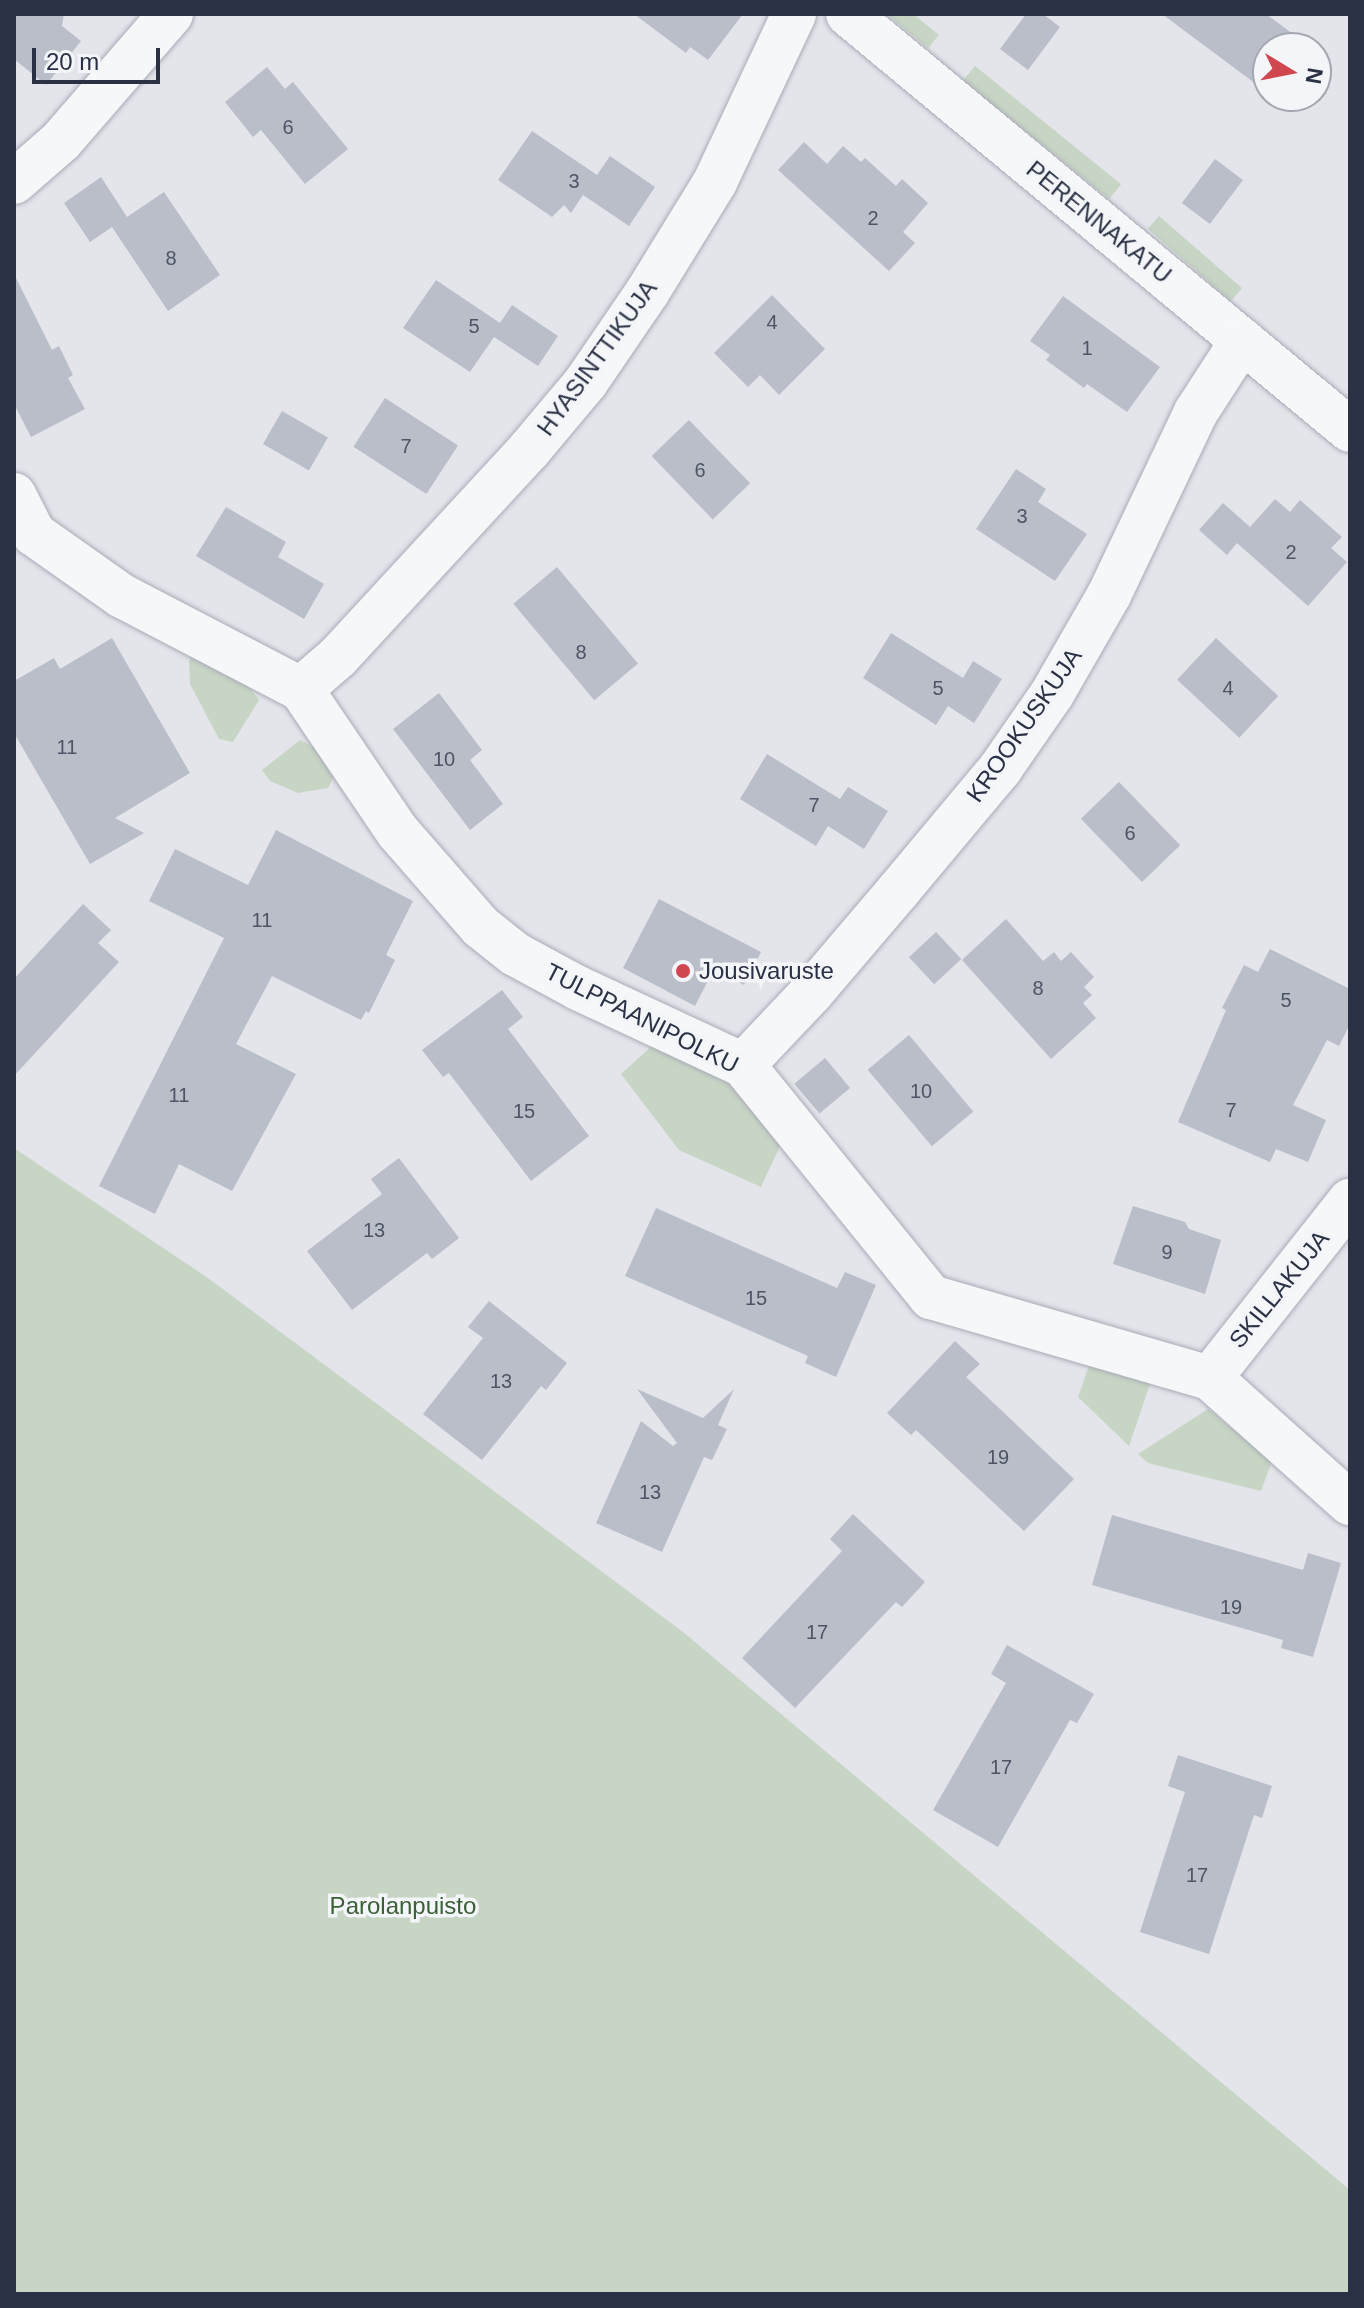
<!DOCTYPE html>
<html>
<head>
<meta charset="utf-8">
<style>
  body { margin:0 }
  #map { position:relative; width:1364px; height:2308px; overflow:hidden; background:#e3e5eb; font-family:Arial,sans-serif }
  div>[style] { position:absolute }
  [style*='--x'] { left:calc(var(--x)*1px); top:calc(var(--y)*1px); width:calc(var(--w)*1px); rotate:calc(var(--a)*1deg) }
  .green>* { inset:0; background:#c7d5c4; transform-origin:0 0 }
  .building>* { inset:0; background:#babec9; transform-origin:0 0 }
  .roads { filter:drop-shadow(0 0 2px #a8abb6) drop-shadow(0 0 2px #a8abb6) }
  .minor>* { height:44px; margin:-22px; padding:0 22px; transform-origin:22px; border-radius:22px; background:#f6f7f9 }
  .dots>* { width:22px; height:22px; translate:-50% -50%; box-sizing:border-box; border:4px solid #f3f5f8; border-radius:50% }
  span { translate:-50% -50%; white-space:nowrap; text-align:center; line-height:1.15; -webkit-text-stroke:7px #f3f5f8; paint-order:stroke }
  .number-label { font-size:20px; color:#4e5465 }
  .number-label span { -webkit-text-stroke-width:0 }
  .street-label { font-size:24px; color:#2a3144 }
  .poi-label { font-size:24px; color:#2a3144 }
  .left { translate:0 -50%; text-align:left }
  .park-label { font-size:24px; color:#3b6037 }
  .frame { position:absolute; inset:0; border:16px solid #2a3144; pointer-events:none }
  .north { position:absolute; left:1252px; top:32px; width:80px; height:80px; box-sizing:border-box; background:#f3f5f8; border:2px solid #a3a7b0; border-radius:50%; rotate:100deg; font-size:22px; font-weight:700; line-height:32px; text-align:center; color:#2a3144 }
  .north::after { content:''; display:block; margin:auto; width:28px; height:36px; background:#d14750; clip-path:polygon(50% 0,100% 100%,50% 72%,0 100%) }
  .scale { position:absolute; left:32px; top:48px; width:128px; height:36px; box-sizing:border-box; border:4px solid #2a3144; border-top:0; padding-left:10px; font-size:24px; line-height:28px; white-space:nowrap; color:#2a3144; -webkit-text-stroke:6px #f3f5f8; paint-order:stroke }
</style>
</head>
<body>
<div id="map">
  <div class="green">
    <div style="clip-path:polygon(886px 14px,913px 14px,939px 35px,928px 48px)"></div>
    <div style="left:975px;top:66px;width:188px;height:19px;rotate:39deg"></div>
    <div style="left:1159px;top:216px;width:110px;height:17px;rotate:41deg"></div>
    <div style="clip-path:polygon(193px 653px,250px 688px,259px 700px,233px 742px,219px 739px,190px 684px,189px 661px)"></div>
    <div style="clip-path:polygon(300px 740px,317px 749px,335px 775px,328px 788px,298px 793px,270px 781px,262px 770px)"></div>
    <div style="clip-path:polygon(653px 1045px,727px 1079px,747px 1101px,780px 1146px,761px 1187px,679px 1150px,621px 1074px)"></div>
    <div style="clip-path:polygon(14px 1148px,208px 1278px,683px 1632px,1350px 2190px,1350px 2294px,14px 2294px)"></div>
    <div style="clip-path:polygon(1089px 1366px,1151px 1381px,1129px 1446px,1078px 1397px)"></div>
    <div style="clip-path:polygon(1208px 1409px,1272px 1461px,1261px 1491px,1148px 1463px,1138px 1454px)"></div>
  </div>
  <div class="building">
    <div style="clip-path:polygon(14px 14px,64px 14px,62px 26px,81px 41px,46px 85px,14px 59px)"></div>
    <div style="clip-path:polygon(634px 14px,743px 14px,708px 60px,690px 47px,686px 53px)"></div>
    <div style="clip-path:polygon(1026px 14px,1043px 14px,1060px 27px,1028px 70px,1000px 49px)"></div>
    <div style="clip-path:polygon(1162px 14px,1266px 14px,1312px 48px,1268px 48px,1268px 93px)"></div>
    <div style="clip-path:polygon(267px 67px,285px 89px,293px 82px,348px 149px,305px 184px,261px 130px,253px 137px,225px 102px)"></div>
    <div style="clip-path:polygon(532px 131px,597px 175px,610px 156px,655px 187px,629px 226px,583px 195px,571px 213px,564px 205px,552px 217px,498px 180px)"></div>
    <div style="clip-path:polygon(804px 142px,827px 164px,843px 146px,861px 162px,865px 158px,896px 186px,902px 179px,928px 203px,903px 232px,915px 243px,889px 271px,778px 170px)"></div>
    <div style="left:1215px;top:159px;width:35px;height:55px;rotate:37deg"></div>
    <div style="clip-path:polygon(101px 177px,127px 217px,164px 192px,220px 275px,168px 311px,112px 227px,90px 242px,64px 203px)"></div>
    <div style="clip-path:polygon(14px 274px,52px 350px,59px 346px,73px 375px,68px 378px,85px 409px,31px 437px,14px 404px)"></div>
    <div style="clip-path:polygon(436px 280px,500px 323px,512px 305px,558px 336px,538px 366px,494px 337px,470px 372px,403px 328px)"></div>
    <div style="clip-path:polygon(772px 295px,825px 349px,779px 395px,760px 375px,748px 387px,714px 353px)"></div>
    <div style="clip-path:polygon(1063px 296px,1160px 367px,1127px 412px,1087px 384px,1084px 388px,1046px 360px,1050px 355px,1030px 341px)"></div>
    <div style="left:385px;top:398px;width:87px;height:58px;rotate:33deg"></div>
    <div style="left:282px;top:411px;width:53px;height:38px;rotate:30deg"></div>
    <div style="left:689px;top:420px;width:88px;height:52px;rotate:46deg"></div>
    <div style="clip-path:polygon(1016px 469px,1046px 489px,1038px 502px,1087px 534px,1055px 581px,976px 529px)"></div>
    <div style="clip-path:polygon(1275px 499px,1290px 512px,1300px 500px,1342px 537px,1331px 548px,1347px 562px,1308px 606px,1237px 543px,1227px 555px,1199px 530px,1223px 503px,1250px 527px)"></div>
    <div style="clip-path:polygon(226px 507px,286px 542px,278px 557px,324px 584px,304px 619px,196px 556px)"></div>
    <div style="left:557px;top:567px;width:126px;height:57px;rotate:50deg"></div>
    <div style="clip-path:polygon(891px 633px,963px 678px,973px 661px,1002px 679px,974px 723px,948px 706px,936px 725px,863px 678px)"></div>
    <div style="clip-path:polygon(112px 638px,190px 773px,115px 818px,144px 833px,90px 864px,14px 733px,14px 681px,54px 658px,60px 669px)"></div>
    <div style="left:1216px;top:638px;width:85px;height:57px;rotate:43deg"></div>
    <div style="clip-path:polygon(439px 693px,482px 750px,470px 760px,503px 804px,470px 830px,393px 729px)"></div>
    <div style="clip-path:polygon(767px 754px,840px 799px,848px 787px,888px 811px,864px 849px,828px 826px,816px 846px,740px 799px)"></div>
    <div style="left:1119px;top:782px;width:88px;height:53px;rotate:46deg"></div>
    <div style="clip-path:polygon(276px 830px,413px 901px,386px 955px,395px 960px,369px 1013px,366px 1011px,361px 1020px,272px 976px,236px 1044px,296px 1074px,232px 1191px,179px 1164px,155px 1214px,99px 1186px,224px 938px,149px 901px,175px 849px,248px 885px)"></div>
    <div style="clip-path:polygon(659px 899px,761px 952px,744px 985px,714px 969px,695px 1006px,623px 968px)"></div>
    <div style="clip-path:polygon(83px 904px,111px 930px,98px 943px,119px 962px,14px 1076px,14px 979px)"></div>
    <div style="clip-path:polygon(1006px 919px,1043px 961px,1054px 952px,1061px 961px,1071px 952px,1094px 977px,1084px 987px,1092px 995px,1083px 1003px,1096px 1018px,1051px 1059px,962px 960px)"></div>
    <div style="left:936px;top:932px;width:37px;height:37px;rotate:47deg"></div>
    <div style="clip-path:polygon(1270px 949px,1350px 989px,1350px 1024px,1339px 1046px,1327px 1040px,1293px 1105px,1326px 1120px,1308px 1162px,1276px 1149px,1270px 1162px,1178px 1122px,1226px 1010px,1222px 1008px,1244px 965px,1258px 972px)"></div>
    <div style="clip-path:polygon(502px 990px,523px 1017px,508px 1029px,589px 1136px,531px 1181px,449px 1073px,443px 1077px,422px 1050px)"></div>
    <div style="left:909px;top:1035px;width:100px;height:54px;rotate:50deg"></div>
    <div style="left:825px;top:1058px;width:39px;height:40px;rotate:50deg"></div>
    <div style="clip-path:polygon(399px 1158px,459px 1238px,432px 1259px,427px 1253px,352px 1310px,307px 1251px,382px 1194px,371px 1179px)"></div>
    <div style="clip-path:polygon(1133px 1206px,1185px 1222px,1189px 1229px,1221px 1240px,1205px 1294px,1113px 1264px)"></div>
    <div style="clip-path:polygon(656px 1208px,837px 1288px,845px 1272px,876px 1285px,836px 1377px,805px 1363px,808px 1356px,625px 1276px)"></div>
    <div style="clip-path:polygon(489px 1301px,567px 1363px,546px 1390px,541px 1386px,482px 1460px,423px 1414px,483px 1338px,468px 1327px)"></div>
    <div style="clip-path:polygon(955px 1341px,980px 1364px,966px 1377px,1074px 1479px,1024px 1531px,916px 1430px,911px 1435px,887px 1413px)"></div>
    <div style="clip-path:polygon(637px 1389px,703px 1418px,734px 1389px,718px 1425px,727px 1429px,712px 1460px,704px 1457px,662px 1552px,596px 1523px,641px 1421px,673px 1446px,677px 1443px)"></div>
    <div style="clip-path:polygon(853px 1514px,925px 1582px,902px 1607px,896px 1602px,795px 1708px,742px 1658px,842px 1551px,830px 1539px)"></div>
    <div style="clip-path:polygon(1112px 1515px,1303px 1570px,1308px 1553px,1341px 1563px,1313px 1657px,1281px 1648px,1283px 1640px,1092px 1585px)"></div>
    <div style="clip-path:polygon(1007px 1645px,1094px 1694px,1077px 1723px,1070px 1720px,998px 1847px,933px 1810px,1006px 1683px,991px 1674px)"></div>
    <div style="clip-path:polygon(1178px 1755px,1272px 1786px,1262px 1818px,1254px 1815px,1209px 1954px,1140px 1932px,1185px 1792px,1168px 1786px)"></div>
  </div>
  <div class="roads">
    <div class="minor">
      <div style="--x:848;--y:14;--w:652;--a:39.65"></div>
      <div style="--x:14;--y:182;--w:62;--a:-41.1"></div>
      <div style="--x:61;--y:141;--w:168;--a:-49.1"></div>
      <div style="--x:14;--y:495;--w:44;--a:62.9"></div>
      <div style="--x:34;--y:534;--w:108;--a:35.2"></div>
      <div style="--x:122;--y:596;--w:202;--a:27.5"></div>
      <div style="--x:301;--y:689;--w:173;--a:55.9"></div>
      <div style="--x:398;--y:832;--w:126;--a:48.9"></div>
      <div style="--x:481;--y:927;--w:43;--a:38.5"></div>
      <div style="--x:515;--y:954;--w:72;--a:28.4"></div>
      <div style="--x:578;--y:988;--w:182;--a:25"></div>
      <div style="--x:743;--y:1065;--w:299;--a:51"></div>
      <div style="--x:931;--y:1297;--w:291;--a:16.2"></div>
      <div style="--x:1210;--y:1378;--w:188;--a:41.8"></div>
      <div style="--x:301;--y:689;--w:49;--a:-40.9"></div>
      <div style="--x:338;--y:657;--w:282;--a:-47.3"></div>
      <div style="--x:529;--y:450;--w:89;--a:-50"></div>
      <div style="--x:586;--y:382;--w:110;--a:-55.7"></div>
      <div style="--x:648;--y:291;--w:128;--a:-58.4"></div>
      <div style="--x:715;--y:182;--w:186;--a:-64.8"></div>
      <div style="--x:743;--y:1065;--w:100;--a:-46.6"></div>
      <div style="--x:812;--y:992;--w:133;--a:-49.6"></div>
      <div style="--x:898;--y:891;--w:159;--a:-50.1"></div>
      <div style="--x:1000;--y:769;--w:91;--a:-55.3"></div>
      <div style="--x:1052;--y:694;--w:116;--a:-60.1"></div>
      <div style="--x:1110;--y:593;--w:200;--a:-64.6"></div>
      <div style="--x:1196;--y:412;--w:85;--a:-57.1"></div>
      <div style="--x:1210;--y:1378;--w:226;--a:-51.7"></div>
    </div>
  </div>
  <div class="dots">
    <div style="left:683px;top:971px;background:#d14750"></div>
  </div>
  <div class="number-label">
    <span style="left:288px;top:127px">6</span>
    <span style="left:574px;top:181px">3</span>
    <span style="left:873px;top:218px">2</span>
    <span style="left:171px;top:258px">8</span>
    <span style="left:772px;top:322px">4</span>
    <span style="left:474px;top:326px">5</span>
    <span style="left:1087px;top:348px">1</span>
    <span style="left:406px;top:446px">7</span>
    <span style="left:700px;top:470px">6</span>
    <span style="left:1022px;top:516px">3</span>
    <span style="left:1291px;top:552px">2</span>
    <span style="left:581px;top:652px">8</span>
    <span style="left:938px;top:688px">5</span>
    <span style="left:1228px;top:688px">4</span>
    <span style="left:67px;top:747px">11</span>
    <span style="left:444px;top:759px">10</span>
    <span style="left:814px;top:805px">7</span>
    <span style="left:1130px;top:833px">6</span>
    <span style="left:262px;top:920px">11</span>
    <span style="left:1038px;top:988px">8</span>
    <span style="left:1286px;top:1000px">5</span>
    <span style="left:921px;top:1091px">10</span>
    <span style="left:179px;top:1095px">11</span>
    <span style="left:1231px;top:1110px">7</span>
    <span style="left:524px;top:1111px">15</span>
    <span style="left:374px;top:1230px">13</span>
    <span style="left:1167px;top:1252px">9</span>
    <span style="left:756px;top:1298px">15</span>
    <span style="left:501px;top:1381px">13</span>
    <span style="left:998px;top:1457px">19</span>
    <span style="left:650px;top:1492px">13</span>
    <span style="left:1231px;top:1607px">19</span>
    <span style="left:817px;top:1632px">17</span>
    <span style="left:1001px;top:1767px">17</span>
    <span style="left:1197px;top:1875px">17</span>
  </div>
  <div class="street-label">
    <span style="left:1099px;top:222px;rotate:39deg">PERENNAKATU</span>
    <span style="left:597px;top:358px;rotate:-54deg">HYASINTTIKUJA</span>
    <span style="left:1024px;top:725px;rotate:-55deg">KROOKUSKUJA</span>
    <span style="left:642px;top:1018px;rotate:27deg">TULPPAANIPOLKU</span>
    <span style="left:1279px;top:1289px;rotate:-51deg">SKILLAKUJA</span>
  </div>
  <div class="poi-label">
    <span class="left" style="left:699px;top:971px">Jousivaruste</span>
  </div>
  <div class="park-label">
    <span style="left:403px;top:1906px">Parolanpuisto</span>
  </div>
  <div class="frame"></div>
  <div class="north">N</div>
  <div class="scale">20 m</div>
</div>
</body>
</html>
